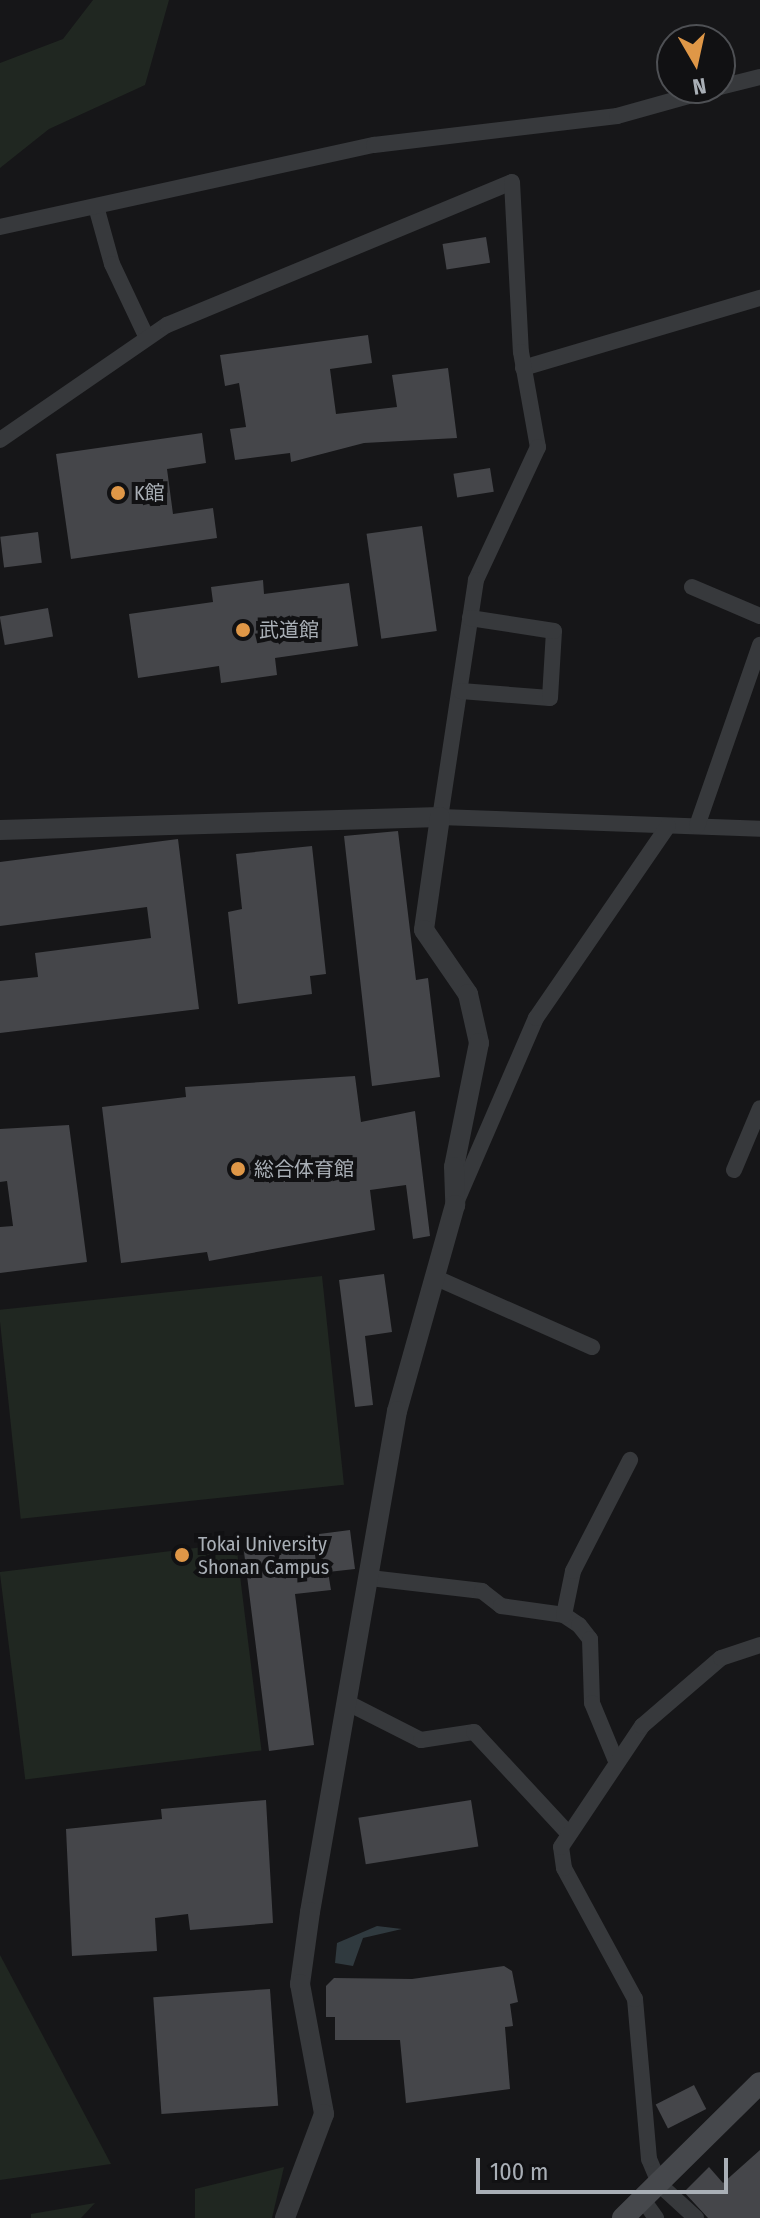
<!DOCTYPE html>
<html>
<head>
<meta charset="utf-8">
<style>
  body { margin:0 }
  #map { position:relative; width:760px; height:2218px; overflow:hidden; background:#161618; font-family:"Fira Sans Condensed","Noto Sans JP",sans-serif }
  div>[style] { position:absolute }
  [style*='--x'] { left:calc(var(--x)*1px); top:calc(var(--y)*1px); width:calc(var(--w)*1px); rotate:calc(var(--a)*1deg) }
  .green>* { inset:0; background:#202721; transform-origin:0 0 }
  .water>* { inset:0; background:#303a3f }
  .building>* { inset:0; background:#45464a; transform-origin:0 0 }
  .minor>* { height:16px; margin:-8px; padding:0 8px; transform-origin:8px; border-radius:8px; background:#37393c }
  .tertiary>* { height:20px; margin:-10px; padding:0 10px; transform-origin:10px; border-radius:10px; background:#37393c }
  .secondary>* { height:22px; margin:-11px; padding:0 11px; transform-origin:11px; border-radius:11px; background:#46484c }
  .dots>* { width:22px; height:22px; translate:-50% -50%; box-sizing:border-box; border:4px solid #111113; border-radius:50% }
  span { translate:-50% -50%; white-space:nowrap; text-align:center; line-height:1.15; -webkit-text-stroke:8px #111113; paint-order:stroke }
  .poi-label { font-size:20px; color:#a9afb6 }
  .left { translate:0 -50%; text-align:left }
  .north { position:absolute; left:656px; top:24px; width:80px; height:80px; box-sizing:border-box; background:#111113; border:2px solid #4e5054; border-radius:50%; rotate:171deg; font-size:22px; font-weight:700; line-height:32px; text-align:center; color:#a9afb6 }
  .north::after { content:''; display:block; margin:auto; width:28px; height:36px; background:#df9747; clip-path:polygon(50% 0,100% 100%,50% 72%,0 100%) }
  .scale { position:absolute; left:476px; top:2158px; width:252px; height:36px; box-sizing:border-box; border:4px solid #a9afb6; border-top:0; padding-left:10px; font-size:24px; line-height:28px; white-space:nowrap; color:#a9afb6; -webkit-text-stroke:6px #111113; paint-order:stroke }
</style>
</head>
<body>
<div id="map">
  <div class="green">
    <div style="clip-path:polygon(93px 0,169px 0,145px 85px,49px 129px,0 168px,0 63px,63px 39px)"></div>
    <div style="left:322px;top:1276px;width:210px;height:325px;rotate:84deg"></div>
    <div style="left:236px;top:1543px;width:209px;height:238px;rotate:83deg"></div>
    <div style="clip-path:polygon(0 1955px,111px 2164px,0 2180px)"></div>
    <div style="clip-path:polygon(284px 2167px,272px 2218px,195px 2218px,195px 2189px)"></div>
    <div style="clip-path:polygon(95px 2203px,81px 2218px,31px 2218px,31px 2214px)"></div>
  </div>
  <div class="water">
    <div style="clip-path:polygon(377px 1926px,402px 1929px,363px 1938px,353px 1966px,335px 1963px,337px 1943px)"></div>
  </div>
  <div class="building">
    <div style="left:486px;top:237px;width:26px;height:44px;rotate:81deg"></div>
    <div style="clip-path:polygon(368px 335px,372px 363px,330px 369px,336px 414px,397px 407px,392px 375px,448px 368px,457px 438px,364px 443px,291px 462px,290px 453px,235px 460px,230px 429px,246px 427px,239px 383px,225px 386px,220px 355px)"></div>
    <div style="clip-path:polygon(202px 433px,206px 463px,167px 469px,173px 514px,213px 508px,217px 538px,71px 559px,56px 454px)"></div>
    <div style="left:490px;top:468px;width:24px;height:37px;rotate:81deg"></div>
    <div style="left:422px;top:526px;width:106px;height:56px;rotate:82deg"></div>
    <div style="left:38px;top:532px;width:31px;height:38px;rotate:83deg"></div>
    <div style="clip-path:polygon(263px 580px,264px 594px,349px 583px,358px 646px,275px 658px,277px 675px,221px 683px,219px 666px,138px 678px,129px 614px,213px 602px,211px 587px)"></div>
    <div style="left:48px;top:608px;width:29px;height:49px;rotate:80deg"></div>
    <div style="clip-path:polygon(398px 831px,416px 980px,428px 978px,440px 1077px,372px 1086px,344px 836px)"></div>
    <div style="clip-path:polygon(178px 839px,199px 1009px,0 1033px,0 981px,38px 977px,35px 953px,151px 938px,147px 907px,0 926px,0 862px)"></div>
    <div style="clip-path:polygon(312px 846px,326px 974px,310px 976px,312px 994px,238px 1004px,228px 912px,242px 909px,236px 854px)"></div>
    <div style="clip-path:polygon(355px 1076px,361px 1122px,415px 1111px,430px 1236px,413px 1239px,406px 1185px,370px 1190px,375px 1230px,209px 1261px,207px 1252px,121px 1263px,102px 1107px,186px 1097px,185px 1087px)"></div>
    <div style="clip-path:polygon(69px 1125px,87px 1262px,0 1273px,0 1227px,13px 1226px,7px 1181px,0 1182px,0 1129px)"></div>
    <div style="clip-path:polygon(384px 1274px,392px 1332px,365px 1336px,373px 1405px,355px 1407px,339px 1280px)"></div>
    <div style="clip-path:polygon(350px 1530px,355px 1569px,328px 1572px,331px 1590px,295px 1594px,314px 1745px,269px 1751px,243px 1544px)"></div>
    <div style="clip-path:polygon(266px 1800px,273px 1923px,190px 1930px,188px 1914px,155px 1918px,157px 1951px,72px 1956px,66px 1829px,162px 1819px,161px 1809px)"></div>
    <div style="left:471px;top:1800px;width:47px;height:114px;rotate:81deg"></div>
    <div style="clip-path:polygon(504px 1966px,512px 1971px,518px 2002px,510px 2004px,513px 2026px,505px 2027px,510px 2089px,406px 2103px,400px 2040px,335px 2040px,335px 2017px,326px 2017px,326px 1986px,334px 1978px,412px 1979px)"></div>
    <div style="left:270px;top:1989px;width:117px;height:117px;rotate:86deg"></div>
    <div style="left:694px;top:2085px;width:27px;height:43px;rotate:63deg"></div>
    <div style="clip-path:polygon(760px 2150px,760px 2218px,708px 2218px,684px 2192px,709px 2167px,723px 2183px)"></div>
  </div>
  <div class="minor">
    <div style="--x:720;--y:87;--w:41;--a:-14"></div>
    <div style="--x:97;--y:210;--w:56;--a:74.5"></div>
    <div style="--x:112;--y:264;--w:80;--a:64.7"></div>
    <div style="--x:0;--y:227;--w:383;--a:-12.4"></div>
    <div style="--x:374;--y:145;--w:245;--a:-6.8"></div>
    <div style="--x:617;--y:116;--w:104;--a:-15.6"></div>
    <div style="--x:523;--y:368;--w:247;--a:-16.5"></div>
    <div style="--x:0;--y:440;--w:203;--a:-34.6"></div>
    <div style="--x:167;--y:325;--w:373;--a:-22.5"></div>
    <div style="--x:512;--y:182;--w:170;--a:87"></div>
    <div style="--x:521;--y:352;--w:97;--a:79.9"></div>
    <div style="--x:538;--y:447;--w:147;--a:115"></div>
    <div style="--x:476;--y:580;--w:240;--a:98.6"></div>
    <div style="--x:440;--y:817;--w:320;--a:2.1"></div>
    <div style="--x:692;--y:587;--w:74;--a:23.1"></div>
    <div style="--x:461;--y:691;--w:89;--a:4.5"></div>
    <div style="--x:550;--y:698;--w:67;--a:-86.6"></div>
    <div style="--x:554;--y:631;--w:85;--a:-171.2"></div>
    <div style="--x:697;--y:826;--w:192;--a:-70.8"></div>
    <div style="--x:734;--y:1170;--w:67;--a:-67.2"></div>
    <div style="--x:455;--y:1205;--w:204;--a:-66.6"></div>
    <div style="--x:536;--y:1018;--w:233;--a:-55.5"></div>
    <div style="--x:434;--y:1277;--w:173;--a:23.9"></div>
    <div style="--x:370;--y:1578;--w:113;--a:6.6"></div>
    <div style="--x:482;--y:1591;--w:24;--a:38"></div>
    <div style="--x:501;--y:1606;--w:64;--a:8.1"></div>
    <div style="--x:564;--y:1615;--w:18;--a:34"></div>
    <div style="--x:579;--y:1625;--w:18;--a:52"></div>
    <div style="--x:590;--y:1639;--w:64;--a:88.2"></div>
    <div style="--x:592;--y:1703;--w:63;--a:67.5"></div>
    <div style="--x:564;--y:1615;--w:45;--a:-78.4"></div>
    <div style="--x:573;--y:1571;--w:125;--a:-62.8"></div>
    <div style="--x:348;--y:1703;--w:82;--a:26.9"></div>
    <div style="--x:421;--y:1740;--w:54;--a:-8.6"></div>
    <div style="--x:474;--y:1732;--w:135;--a:47.1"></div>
    <div style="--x:644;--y:2201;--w:21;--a:55"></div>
    <div style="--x:696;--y:2218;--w:49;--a:-137.5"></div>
    <div style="--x:660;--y:2185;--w:28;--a:-113"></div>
    <div style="--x:649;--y:2159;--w:161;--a:-95"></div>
    <div style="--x:635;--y:1999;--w:149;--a:-118.5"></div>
    <div style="--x:564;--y:1868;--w:21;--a:-98"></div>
    <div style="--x:561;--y:1847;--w:146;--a:-56.2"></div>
    <div style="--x:642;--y:1726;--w:104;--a:-40.7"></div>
    <div style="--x:721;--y:1658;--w:41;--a:-18.4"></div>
  </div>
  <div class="tertiary">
    <div style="--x:0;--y:830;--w:440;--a:-1.7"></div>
    <div style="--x:440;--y:817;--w:114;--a:98.1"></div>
    <div style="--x:424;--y:930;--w:78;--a:55.5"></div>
    <div style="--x:468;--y:994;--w:50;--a:77.3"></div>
    <div style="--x:479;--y:1043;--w:126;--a:101.4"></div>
    <div style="--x:454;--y:1167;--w:38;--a:88"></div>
    <div style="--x:455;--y:1205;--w:214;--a:105.7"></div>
    <div style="--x:397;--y:1411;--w:508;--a:99.85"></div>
    <div style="--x:310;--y:1912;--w:73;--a:97.9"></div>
    <div style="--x:300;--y:1984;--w:132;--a:79.5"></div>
    <div style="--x:324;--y:2114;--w:111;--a:110.6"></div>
  </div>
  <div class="secondary">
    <div style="--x:623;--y:2218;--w:192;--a:-44.6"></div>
  </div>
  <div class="dots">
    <div style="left:118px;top:493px;background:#df9747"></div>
    <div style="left:243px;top:630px;background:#df9747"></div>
    <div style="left:238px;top:1169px;background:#df9747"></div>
    <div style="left:182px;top:1555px;background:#df9747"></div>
  </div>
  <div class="poi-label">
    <span class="left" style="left:134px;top:493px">K館</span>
    <span class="left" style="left:259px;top:630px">武道館</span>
    <span class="left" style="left:254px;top:1169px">総合体育館</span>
    <span class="left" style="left:198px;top:1556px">Tokai University<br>Shonan Campus</span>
  </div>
  <div class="north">N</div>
  <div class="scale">100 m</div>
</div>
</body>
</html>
